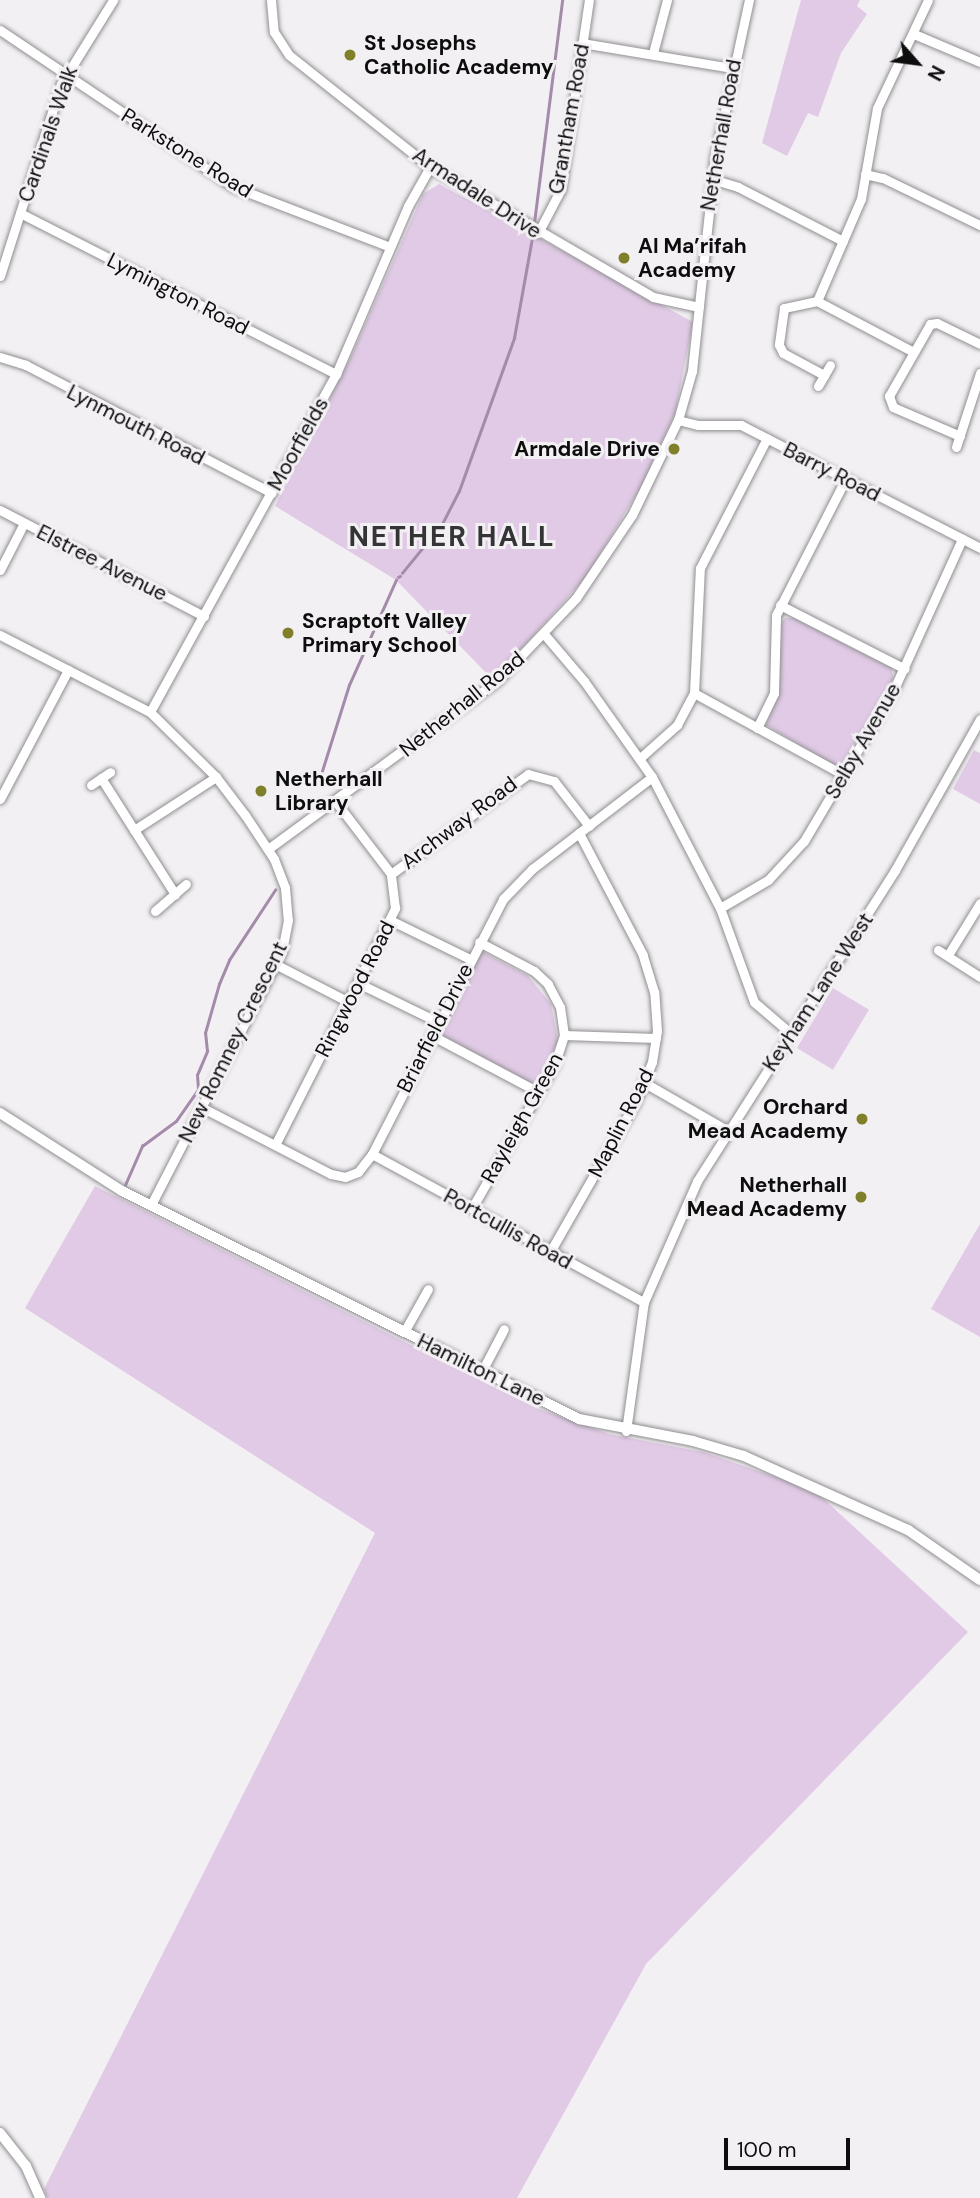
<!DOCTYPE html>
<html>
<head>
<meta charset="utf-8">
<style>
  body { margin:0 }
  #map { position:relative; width:980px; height:2198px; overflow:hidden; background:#f3f0f4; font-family:"DM Sans",sans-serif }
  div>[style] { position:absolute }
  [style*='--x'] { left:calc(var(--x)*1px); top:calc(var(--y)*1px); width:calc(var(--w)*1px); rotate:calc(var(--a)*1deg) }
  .green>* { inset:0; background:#e0cae5; transform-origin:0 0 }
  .stream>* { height:2.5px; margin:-1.25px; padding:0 1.25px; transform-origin:1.25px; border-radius:1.25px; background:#a48baa }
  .roads { filter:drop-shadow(0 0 2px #908e91) drop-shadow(0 0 2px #908e91) }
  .minor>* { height:9px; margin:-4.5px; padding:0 4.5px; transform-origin:4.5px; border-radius:4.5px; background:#fff }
  .tertiary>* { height:10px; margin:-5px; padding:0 5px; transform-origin:5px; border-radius:5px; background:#fff }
  .dots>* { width:19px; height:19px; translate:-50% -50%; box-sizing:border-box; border:4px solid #f3f0f4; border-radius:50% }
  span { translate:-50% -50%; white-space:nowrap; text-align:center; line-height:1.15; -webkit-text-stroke:6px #f3f0f4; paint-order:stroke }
  .poi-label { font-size:21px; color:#0e0d0e; font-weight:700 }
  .left { translate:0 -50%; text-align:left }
  .right { translate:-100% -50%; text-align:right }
  .street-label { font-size:21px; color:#0e0d0e }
  .district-label { font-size:28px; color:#343335; font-weight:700; letter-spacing:2px }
  .north { position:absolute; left:882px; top:28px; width:70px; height:70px; -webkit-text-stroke:5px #f3f0f4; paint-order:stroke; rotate:118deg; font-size:19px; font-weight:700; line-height:28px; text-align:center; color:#0e0d0e }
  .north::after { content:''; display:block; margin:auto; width:24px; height:32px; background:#0e0d0e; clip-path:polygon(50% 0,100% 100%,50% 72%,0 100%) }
  .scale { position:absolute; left:724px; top:2138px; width:126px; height:32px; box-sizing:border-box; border:4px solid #0e0d0e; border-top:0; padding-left:9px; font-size:21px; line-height:24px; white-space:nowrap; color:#0e0d0e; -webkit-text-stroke:5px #f3f0f4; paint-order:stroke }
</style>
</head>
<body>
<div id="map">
  <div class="green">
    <div style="clip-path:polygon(801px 0,860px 0,857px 6px,867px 14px,841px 53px,818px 117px,808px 113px,787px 156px,762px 143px)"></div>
    <div style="clip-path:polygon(439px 184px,693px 322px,675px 414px,641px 487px,586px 577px,493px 680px,396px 580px,275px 506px,349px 361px,423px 194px)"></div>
    <div style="clip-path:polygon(785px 618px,794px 618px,892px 668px,893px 678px,843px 764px,835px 766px,766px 725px,778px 691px,780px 625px)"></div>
    <div style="clip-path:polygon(974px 750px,980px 753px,980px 804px,953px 789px)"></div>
    <div style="clip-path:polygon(481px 951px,528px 976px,551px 1004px,558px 1041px,535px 1085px,439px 1034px)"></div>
    <div style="left:833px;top:988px;width:42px;height:70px;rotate:31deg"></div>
    <div style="clip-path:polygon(95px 1186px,536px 1408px,609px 1434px,703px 1452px,814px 1490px,968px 1632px,646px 1964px,517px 2198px,47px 2198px,44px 2189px,375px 1533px,25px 1308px)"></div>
    <div style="clip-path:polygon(980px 1224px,980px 1337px,931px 1309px)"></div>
  </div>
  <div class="stream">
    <div style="--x:534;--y:223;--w:225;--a:-82.8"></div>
    <div style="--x:402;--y:573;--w:63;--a:-50.8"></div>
    <div style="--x:442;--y:524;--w:37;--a:-63"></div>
    <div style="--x:459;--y:491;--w:163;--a:-70.2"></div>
    <div style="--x:514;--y:338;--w:102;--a:-79.8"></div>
    <div style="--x:398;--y:577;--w:2;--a:-27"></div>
    <div style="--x:322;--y:771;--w:90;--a:-72.6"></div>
    <div style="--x:349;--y:685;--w:115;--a:-65.9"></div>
    <div style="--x:125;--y:1185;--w:43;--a:-66.4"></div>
    <div style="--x:142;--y:1146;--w:42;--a:-36.3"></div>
    <div style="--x:176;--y:1121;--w:39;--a:-55"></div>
    <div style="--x:198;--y:1089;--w:14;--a:-94"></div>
    <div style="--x:197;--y:1075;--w:26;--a:-67"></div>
    <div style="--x:207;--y:1051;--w:18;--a:-96"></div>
    <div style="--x:205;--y:1033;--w:51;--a:-74.1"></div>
    <div style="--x:219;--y:984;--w:26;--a:-67"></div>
    <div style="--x:229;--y:960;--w:84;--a:-56.7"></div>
  </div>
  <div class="roads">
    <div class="minor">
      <div style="--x:271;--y:0;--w:32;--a:85"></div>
      <div style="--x:274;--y:32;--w:27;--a:57"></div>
      <div style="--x:289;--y:55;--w:180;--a:38.5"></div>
      <div style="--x:430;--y:167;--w:258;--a:30.2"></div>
      <div style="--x:653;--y:297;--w:47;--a:12.3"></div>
      <div style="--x:0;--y:30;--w:282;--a:33.9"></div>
      <div style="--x:234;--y:187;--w:167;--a:21"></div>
      <div style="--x:914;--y:34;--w:72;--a:23"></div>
      <div style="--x:582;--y:43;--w:151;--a:9.5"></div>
      <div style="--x:653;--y:53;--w:55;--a:-75.2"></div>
      <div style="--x:865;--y:174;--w:18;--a:13"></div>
      <div style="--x:883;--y:178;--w:108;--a:25.9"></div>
      <div style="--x:712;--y:179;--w:27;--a:17"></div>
      <div style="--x:738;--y:187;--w:118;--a:27.2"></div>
      <div style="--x:20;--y:213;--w:355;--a:27"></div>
      <div style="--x:538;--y:233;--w:50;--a:-62.4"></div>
      <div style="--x:561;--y:189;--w:191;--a:-81.6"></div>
      <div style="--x:0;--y:276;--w:201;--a:-72.4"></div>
      <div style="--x:61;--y:84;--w:99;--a:-58.2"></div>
      <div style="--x:817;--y:301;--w:111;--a:-66.7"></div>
      <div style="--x:861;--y:199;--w:92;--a:-80"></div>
      <div style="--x:877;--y:108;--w:119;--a:-64.7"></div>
      <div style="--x:817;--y:301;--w:34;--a:168"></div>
      <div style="--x:784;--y:308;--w:37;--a:98"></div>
      <div style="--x:779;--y:345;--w:9;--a:63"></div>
      <div style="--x:783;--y:353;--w:47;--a:28.2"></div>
      <div style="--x:817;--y:301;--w:107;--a:27.8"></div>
      <div style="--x:0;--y:357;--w:27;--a:17"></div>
      <div style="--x:26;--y:365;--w:277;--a:27.5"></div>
      <div style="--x:818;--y:386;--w:24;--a:-60"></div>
      <div style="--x:678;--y:420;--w:21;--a:14"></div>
      <div style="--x:698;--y:425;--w:43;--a:0"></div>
      <div style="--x:741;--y:425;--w:269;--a:27.2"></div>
      <div style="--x:960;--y:436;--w:73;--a:-156.6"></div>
      <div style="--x:893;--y:407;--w:12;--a:-110"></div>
      <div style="--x:889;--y:396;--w:83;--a:-60.3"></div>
      <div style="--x:930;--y:324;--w:7;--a:-8"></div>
      <div style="--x:937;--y:323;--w:48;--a:26"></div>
      <div style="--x:956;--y:447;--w:78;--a:-72"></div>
      <div style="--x:0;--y:510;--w:230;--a:27.5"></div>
      <div style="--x:0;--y:570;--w:53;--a:-62.9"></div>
      <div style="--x:780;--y:605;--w:140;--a:27.1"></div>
      <div style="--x:544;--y:634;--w:62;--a:49.6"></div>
      <div style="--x:584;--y:681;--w:118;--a:54.7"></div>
      <div style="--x:652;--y:777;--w:148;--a:62.6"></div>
      <div style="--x:720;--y:908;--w:100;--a:70.1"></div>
      <div style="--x:754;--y:1002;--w:46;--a:40.6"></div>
      <div style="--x:0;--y:635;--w:169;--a:27.2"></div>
      <div style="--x:150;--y:712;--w:93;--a:44.6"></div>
      <div style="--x:216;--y:777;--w:48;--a:52.7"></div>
      <div style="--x:245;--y:815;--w:53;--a:56.6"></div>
      <div style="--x:274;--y:859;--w:31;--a:69"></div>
      <div style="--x:285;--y:888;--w:32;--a:85"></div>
      <div style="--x:288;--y:920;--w:32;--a:101"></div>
      <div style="--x:282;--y:951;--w:286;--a:117.3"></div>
      <div style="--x:694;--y:693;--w:171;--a:28.7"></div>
      <div style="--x:150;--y:712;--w:386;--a:-61.2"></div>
      <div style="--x:336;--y:374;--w:183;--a:-66.8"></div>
      <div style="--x:408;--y:206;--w:45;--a:-60.6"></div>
      <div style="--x:757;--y:728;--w:39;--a:-64"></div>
      <div style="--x:774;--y:693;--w:78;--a:-88.5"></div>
      <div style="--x:776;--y:615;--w:154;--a:-62.9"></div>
      <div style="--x:640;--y:758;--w:50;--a:-41.7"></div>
      <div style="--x:677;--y:725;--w:36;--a:-62"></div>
      <div style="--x:694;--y:693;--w:125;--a:-87.3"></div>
      <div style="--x:700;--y:568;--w:146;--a:-62.7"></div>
      <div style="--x:101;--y:778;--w:138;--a:57.5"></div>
      <div style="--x:91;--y:785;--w:23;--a:-34"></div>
      <div style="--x:0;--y:799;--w:146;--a:-62.2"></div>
      <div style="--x:134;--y:830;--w:98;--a:-32.9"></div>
      <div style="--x:268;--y:849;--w:285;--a:-36.3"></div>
      <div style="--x:498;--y:680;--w:113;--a:-46.4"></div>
      <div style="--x:576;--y:598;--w:100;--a:-56"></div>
      <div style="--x:632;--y:515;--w:106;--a:-64.2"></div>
      <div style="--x:678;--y:420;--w:51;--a:-74.1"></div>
      <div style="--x:692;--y:371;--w:215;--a:-83.9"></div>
      <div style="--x:715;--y:157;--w:161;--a:-77.8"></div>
      <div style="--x:391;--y:874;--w:170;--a:-36.1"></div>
      <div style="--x:528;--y:774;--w:27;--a:15"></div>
      <div style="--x:554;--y:781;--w:57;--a:52.1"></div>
      <div style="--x:720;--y:908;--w:56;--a:-30.3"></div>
      <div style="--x:768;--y:880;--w:53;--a:-47.3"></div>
      <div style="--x:804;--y:841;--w:177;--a:-59.4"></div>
      <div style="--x:894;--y:689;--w:165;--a:-65.6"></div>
      <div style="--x:155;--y:911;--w:41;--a:-41.1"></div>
      <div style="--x:390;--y:920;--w:89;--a:26"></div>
      <div style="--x:938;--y:950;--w:50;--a:32.7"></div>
      <div style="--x:948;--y:955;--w:61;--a:-58.4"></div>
      <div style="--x:275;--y:964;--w:83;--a:27.2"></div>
      <div style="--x:358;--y:983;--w:89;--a:26"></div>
      <div style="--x:431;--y:1035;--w:121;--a:28"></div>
      <div style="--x:564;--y:1035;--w:92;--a:1.9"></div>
      <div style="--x:645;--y:1083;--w:96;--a:30"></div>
      <div style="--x:201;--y:1107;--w:146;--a:27.3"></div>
      <div style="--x:331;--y:1174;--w:14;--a:12"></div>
      <div style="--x:345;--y:1177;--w:14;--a:-21"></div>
      <div style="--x:358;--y:1172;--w:23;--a:-52"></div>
      <div style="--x:372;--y:1154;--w:287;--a:-62.8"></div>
      <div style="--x:503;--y:899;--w:42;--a:-46"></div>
      <div style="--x:532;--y:869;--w:151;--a:-37.5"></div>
      <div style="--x:275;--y:1145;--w:266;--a:-63.1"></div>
      <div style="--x:395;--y:908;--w:34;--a:-97"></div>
      <div style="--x:391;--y:874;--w:91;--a:-127.4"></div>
      <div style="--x:372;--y:1154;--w:310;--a:28.6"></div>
      <div style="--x:472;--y:1208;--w:167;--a:-60.2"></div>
      <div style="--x:555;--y:1063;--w:29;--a:-72"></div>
      <div style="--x:564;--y:1035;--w:28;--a:-98"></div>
      <div style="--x:560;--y:1007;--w:26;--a:-118"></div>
      <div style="--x:548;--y:984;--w:19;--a:-137"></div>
      <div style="--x:534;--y:971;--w:62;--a:-152.2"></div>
      <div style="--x:550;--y:1252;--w:174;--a:-60.3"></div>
      <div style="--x:636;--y:1101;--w:42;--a:-67.7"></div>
      <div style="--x:652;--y:1062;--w:31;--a:-81"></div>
      <div style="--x:657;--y:1031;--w:39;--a:-94"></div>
      <div style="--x:654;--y:992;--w:39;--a:-107"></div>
      <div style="--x:643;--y:955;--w:138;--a:-117.7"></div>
      <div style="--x:404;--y:1332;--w:49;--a:-60.8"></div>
      <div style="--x:482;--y:1371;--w:47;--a:-62.4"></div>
      <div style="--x:626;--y:1431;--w:130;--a:-82.1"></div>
      <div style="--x:644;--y:1302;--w:132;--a:-66.3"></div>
      <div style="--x:697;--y:1181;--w:369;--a:-57.5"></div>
      <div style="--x:895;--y:870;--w:173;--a:-60.6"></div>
    </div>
    <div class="tertiary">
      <div style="--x:0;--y:1113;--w:145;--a:32.6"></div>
      <div style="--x:122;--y:1191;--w:511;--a:26.51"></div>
      <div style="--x:579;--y:1419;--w:116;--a:10.9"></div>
      <div style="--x:693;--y:1441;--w:53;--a:16.4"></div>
      <div style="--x:744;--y:1456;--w:180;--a:24.3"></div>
      <div style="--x:908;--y:1530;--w:88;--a:34.8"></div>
      <div style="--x:0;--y:2133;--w:42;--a:51.8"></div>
      <div style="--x:26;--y:2166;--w:35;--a:66"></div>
    </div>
  </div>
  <div class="dots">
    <div style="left:350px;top:55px;background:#7f8029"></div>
    <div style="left:624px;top:258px;background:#7f8029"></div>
    <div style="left:674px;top:449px;background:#7f8029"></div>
    <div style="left:288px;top:633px;background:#7f8029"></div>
    <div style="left:261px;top:791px;background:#7f8029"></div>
    <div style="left:862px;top:1119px;background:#7f8029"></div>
    <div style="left:861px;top:1197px;background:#7f8029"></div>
  </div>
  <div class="poi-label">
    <span class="left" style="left:364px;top:55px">St Josephs<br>Catholic Academy</span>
    <span class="left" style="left:638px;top:258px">Al Ma’rifah<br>Academy</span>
    <span class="right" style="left:660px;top:449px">Armdale Drive</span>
    <span class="left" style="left:302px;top:633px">Scraptoft Valley<br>Primary School</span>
    <span class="left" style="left:275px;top:791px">Netherhall<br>Library</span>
    <span class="right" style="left:848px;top:1119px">Orchard<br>Mead Academy</span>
    <span class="right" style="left:847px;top:1197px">Netherhall<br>Mead Academy</span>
  </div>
  <div class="street-label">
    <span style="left:569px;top:119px;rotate:-80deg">Grantham Road</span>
    <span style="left:48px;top:134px;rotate:-71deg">Cardinals Walk</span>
    <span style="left:721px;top:135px;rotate:-80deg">Netherhall Road</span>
    <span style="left:187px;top:153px;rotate:32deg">Parkstone Road</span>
    <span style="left:477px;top:193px;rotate:33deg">Armadale Drive</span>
    <span style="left:178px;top:294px;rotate:27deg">Lymington Road</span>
    <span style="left:136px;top:425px;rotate:27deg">Lynmouth Road</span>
    <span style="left:298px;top:444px;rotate:-61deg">Moorfields</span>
    <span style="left:832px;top:472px;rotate:27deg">Barry Road</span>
    <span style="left:102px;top:563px;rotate:27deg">Elstree Avenue</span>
    <span style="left:462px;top:704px;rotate:-39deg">Netherhall Road</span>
    <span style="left:863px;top:741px;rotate:-60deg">Selby Avenue</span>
    <span style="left:459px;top:823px;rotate:-37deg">Archway Road</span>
    <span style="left:355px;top:989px;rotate:-63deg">Ringwood Road</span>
    <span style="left:818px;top:992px;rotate:-57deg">Keyham Lane West</span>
    <span style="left:435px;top:1028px;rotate:-63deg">Briarfield Drive</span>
    <span style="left:233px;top:1042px;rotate:-64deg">New Romney Crescent</span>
    <span style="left:522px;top:1118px;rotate:-61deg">Rayleigh Green</span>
    <span style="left:621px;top:1123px;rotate:-63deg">Maplin Road</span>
    <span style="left:508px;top:1229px;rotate:29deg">Portcullis Road</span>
    <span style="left:481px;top:1370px;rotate:26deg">Hamilton Lane</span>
  </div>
  <div class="district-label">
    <span style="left:452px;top:537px">NETHER HALL</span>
  </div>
  <div class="north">N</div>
  <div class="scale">100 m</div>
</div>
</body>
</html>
